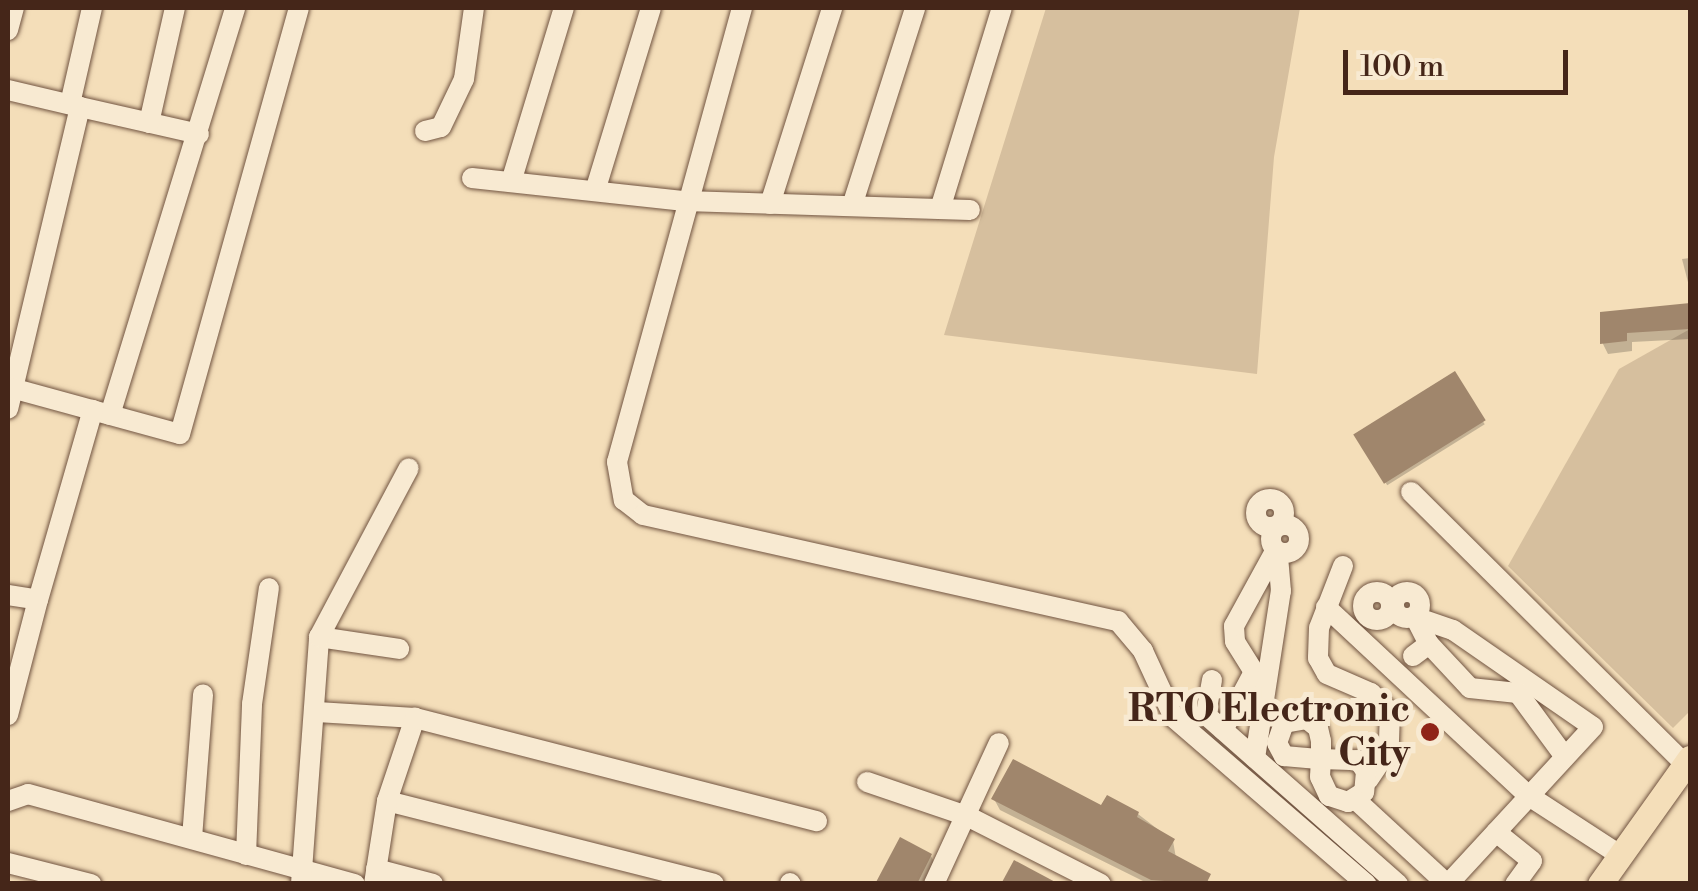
<!DOCTYPE html>
<html>
<head>
<meta charset="utf-8">
<style>
  body { margin:0 }
  #map { position:relative; width:1698px; height:891px; overflow:hidden; background:#f4deb9; font-family:"Libre Bodoni",serif }
  div>[style] { position:absolute }
  [style*='--x'] { left:calc(var(--x)*1px); top:calc(var(--y)*1px); width:calc(var(--w)*1px); rotate:calc(var(--a)*1deg) }
  .green>* { inset:0; background:#d6bf9e }
  .shadow>* { inset:0; background:#0003; transform-origin:0 0 }
  .building>* { inset:0; background:#a0866c; transform-origin:0 0 }
  .roads { filter:drop-shadow(0 0 2px #715441) drop-shadow(0 0 2px #715441) }
  .minor>* { height:20px; margin:-10px; padding:0 10px; transform-origin:10px; border-radius:10px; background:#f8ead2 }
  .minor>.ring { margin:-10px; padding:0; box-sizing:content-box; background:none; border:20px solid #f8ead2; border-radius:50% }
  .major>* { height:25px; margin:-12.5px; padding:0 12.5px; transform-origin:12.5px; border-radius:12.5px; background:#f4deb9 }
  .dots>* { width:28px; height:28px; translate:-50% -50%; box-sizing:border-box; border:5px solid #f8ead2; border-radius:50% }
  span { translate:-50% -50%; white-space:nowrap; text-align:center; line-height:1.15; -webkit-text-stroke:10px #f8ead2; paint-order:stroke }
  .poi-label { font-size:38px; color:#452619; font-weight:700 }
  .right { translate:-100% -50%; text-align:right }
  .frame { position:absolute; inset:0; border:10px solid #452619; pointer-events:none }
  .scale { position:absolute; left:1343px; top:50px; width:225px; height:45px; box-sizing:border-box; border:5px solid #452619; border-top:0; padding-left:12px; font-size:30px; line-height:35px; white-space:nowrap; color:#452619; -webkit-text-stroke:8px #f8ead2; paint-order:stroke }
</style>
</head>
<body>
<div id="map">
  <div class="green">
    <div style="clip-path:polygon(1046px 8px,1300px 8px,1274px 157px,1257px 374px,944px 335px)"></div>
    <div style="clip-path:polygon(1690px 329px,1690px 711px,1673px 728px,1508px 566px,1619px 369px)"></div>
  </div>
  <div class="shadow">
    <div style="clip-path:polygon(1690px 258px,1690px 290px,1682px 259px)"></div>
    <div style="clip-path:polygon(1690px 306px,1690px 339px,1632px 342px,1632px 351px,1608px 354px,1603px 344px,1603px 314px)"></div>
    <div style="left:1454px;top:375px;width:58px;height:115px;rotate:58deg"></div>
    <div style="clip-path:polygon(994px 799px,1138px 814px,1173px 841px,1176px 858px,1213px 884px,1149px 884px,1000px 810px)"></div>
    <div style="clip-path:polygon(931px 856px,937px 868px,929px 884px,878px 884px)"></div>
  </div>
  <div class="building">
    <div style="clip-path:polygon(1690px 303px,1690px 329px,1627px 333px,1627px 341px,1600px 344px,1600px 312px)"></div>
    <div style="left:1455px;top:371px;width:58px;height:120px;rotate:58deg"></div>
    <div style="clip-path:polygon(1013px 759px,1101px 805px,1107px 795px,1139px 812px,1137px 817px,1175px 839px,1168px 851px,1211px 874px,1206px 884px,1151px 880px,991px 799px)"></div>
    <div style="clip-path:polygon(900px 837px,932px 854px,917px 884px,875px 884px)"></div>
    <div style="clip-path:polygon(1014px 860px,1059px 884px,1001px 884px)"></div>
  </div>
  <div class="roads">
    <div class="minor">
      <div style="--x:742;--y:8;--w:471;--a:105.4"></div>
      <div style="--x:617;--y:462;--w:39;--a:80"></div>
      <div style="--x:624;--y:500;--w:24;--a:38"></div>
      <div style="--x:643;--y:515;--w:487;--a:12.6"></div>
      <div style="--x:1118;--y:621;--w:39;--a:50"></div>
      <div style="--x:1143;--y:651;--w:74;--a:65.2"></div>
      <div style="--x:1174;--y:718;--w:254;--a:40.8"></div>
      <div style="--x:8;--y:30;--w:23;--a:-75"></div>
      <div style="--x:8;--y:90;--w:74;--a:13.3"></div>
      <div style="--x:80;--y:107;--w:310;--a:103.4"></div>
      <div style="--x:70;--y:104;--w:98;--a:-77.1"></div>
      <div style="--x:80;--y:107;--w:122;--a:12.8"></div>
      <div style="--x:149;--y:123;--w:118;--a:-77.3"></div>
      <div style="--x:425;--y:131;--w:16;--a:-14"></div>
      <div style="--x:441;--y:127;--w:53;--a:-64.4"></div>
      <div style="--x:464;--y:79;--w:72;--a:-82"></div>
      <div style="--x:472;--y:178;--w:214;--a:6.2"></div>
      <div style="--x:685;--y:201;--w:285;--a:1.8"></div>
      <div style="--x:511;--y:182;--w:182;--a:-73.1"></div>
      <div style="--x:595;--y:191;--w:191;--a:-73"></div>
      <div style="--x:770;--y:204;--w:206;--a:-72.4"></div>
      <div style="--x:852;--y:206;--w:208;--a:-72.3"></div>
      <div style="--x:940;--y:209;--w:210;--a:-72.9"></div>
      <div style="--x:8;--y:387;--w:178;--a:15.3"></div>
      <div style="--x:180;--y:434;--w:442;--a:-74.4"></div>
      <div style="--x:110;--y:415;--w:426;--a:-72.9"></div>
      <div style="--x:1411;--y:492;--w:387;--a:44.8"></div>
      <div class="ring" style="left:1256px;top:499px;width:8px;height:8px"></div>
      <div class="ring" style="left:1271px;top:525px;width:8px;height:8px"></div>
      <div style="--x:1343;--y:566;--w:66;--a:111.2"></div>
      <div style="--x:1319;--y:628;--w:30;--a:92"></div>
      <div style="--x:1318;--y:658;--w:18;--a:61"></div>
      <div style="--x:1327;--y:674;--w:48;--a:23.4"></div>
      <div style="--x:1371;--y:693;--w:27;--a:45"></div>
      <div style="--x:1390;--y:712;--w:37;--a:92"></div>
      <div style="--x:1389;--y:749;--w:37;--a:124"></div>
      <div class="ring" style="left:1394px;top:592px;width:6px;height:6px"></div>
      <div class="ring" style="left:1363px;top:592px;width:8px;height:8px"></div>
      <div style="--x:8;--y:595;--w:30;--a:9"></div>
      <div style="--x:38;--y:600;--w:198;--a:-73.9"></div>
      <div style="--x:1326;--y:607;--w:277;--a:43"></div>
      <div style="--x:1529;--y:796;--w:108;--a:33"></div>
      <div style="--x:1415;--y:617;--w:40;--a:18.9"></div>
      <div style="--x:1453;--y:630;--w:170;--a:34.7"></div>
      <div style="--x:1593;--y:727;--w:214;--a:132.7"></div>
      <div style="--x:1415;--y:617;--w:30;--a:63"></div>
      <div style="--x:1429;--y:644;--w:60;--a:47"></div>
      <div style="--x:1470;--y:688;--w:48;--a:5.9"></div>
      <div style="--x:1518;--y:693;--w:79;--a:53.7"></div>
      <div style="--x:319;--y:637;--w:81;--a:8.5"></div>
      <div style="--x:1413;--y:656;--w:20;--a:-37"></div>
      <div style="--x:1212;--y:680;--w:36;--a:100"></div>
      <div style="--x:1206;--y:715;--w:256;--a:41.4"></div>
      <div style="--x:317;--y:712;--w:98;--a:3.5"></div>
      <div style="--x:8;--y:715;--w:119;--a:-75.4"></div>
      <div style="--x:1223;--y:730;--w:66;--a:-61.9"></div>
      <div style="--x:1254;--y:672;--w:36;--a:-122"></div>
      <div style="--x:1235;--y:641;--w:15;--a:-94"></div>
      <div style="--x:1234;--y:626;--w:85;--a:-61.3"></div>
      <div style="--x:1255;--y:758;--w:169;--a:-81.2"></div>
      <div style="--x:1281;--y:591;--w:37;--a:-95"></div>
      <div style="--x:1321;--y:759;--w:37;--a:2"></div>
      <div style="--x:1358;--y:760;--w:14;--a:54"></div>
      <div style="--x:1366;--y:771;--w:21;--a:95"></div>
      <div style="--x:1364;--y:792;--w:19;--a:148"></div>
      <div style="--x:1348;--y:802;--w:20;--a:-162"></div>
      <div style="--x:1329;--y:796;--w:21;--a:-115"></div>
      <div style="--x:1320;--y:777;--w:18;--a:-87"></div>
      <div style="--x:1321;--y:759;--w:18;--a:-90"></div>
      <div style="--x:1321;--y:741;--w:13;--a:-103"></div>
      <div style="--x:1318;--y:728;--w:14;--a:-141"></div>
      <div style="--x:1307;--y:719;--w:23;--a:170"></div>
      <div style="--x:1284;--y:723;--w:21;--a:109"></div>
      <div style="--x:1277;--y:743;--w:15;--a:62"></div>
      <div style="--x:1284;--y:756;--w:37;--a:5"></div>
      <div style="--x:867;--y:782;--w:106;--a:18.8"></div>
      <div style="--x:967;--y:816;--w:150;--a:26.9"></div>
      <div style="--x:1356;--y:800;--w:124;--a:42.7"></div>
      <div style="--x:8;--y:801;--w:21;--a:-19"></div>
      <div style="--x:28;--y:794;--w:339;--a:15.4"></div>
      <div style="--x:387;--y:801;--w:337;--a:14.2"></div>
      <div style="--x:1496;--y:832;--w:46;--a:38.9"></div>
      <div style="--x:1532;--y:861;--w:29;--a:126"></div>
      <div style="--x:192;--y:838;--w:144;--a:-85.6"></div>
      <div style="--x:246;--y:855;--w:151;--a:-87.7"></div>
      <div style="--x:252;--y:704;--w:117;--a:-81.7"></div>
      <div style="--x:8;--y:863;--w:86;--a:14.2"></div>
      <div style="--x:376;--y:869;--w:59;--a:14.7"></div>
      <div style="--x:790;--y:883;--w:1;--a:45"></div>
      <div style="--x:301;--y:884;--w:248;--a:-85.8"></div>
      <div style="--x:319;--y:637;--w:191;--a:-62"></div>
      <div style="--x:374;--y:884;--w:84;--a:-81.1"></div>
      <div style="--x:387;--y:801;--w:88;--a:-71.4"></div>
      <div style="--x:415;--y:718;--w:415;--a:14.4"></div>
      <div style="--x:934;--y:884;--w:155;--a:-65.3"></div>
    </div>
    <div class="major">
      <div style="--x:1600;--y:884;--w:155;--a:-54.5"></div>
    </div>
  </div>
  <div class="dots">
    <div style="left:1430px;top:732px;background:#8f2418"></div>
  </div>
  <div class="poi-label">
    <span class="right" style="left:1410px;top:732px">RTO Electronic<br>City</span>
  </div>
  <div class="frame"></div>
  <div class="scale">100 m</div>
</div>
</body>
</html>
